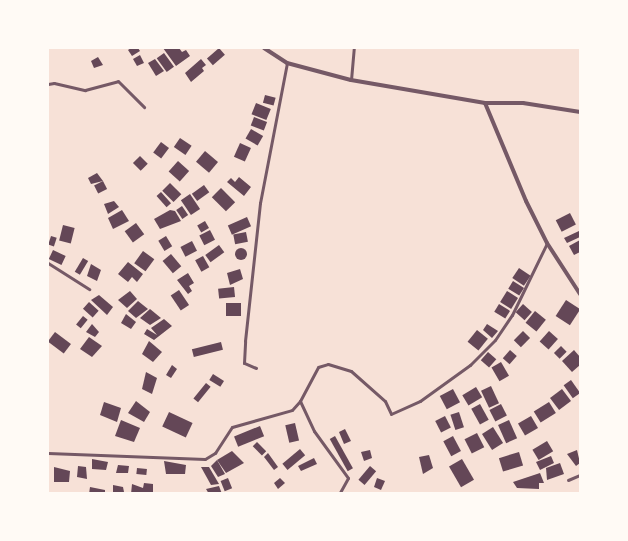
<!DOCTYPE html>
<html>
<head>
<meta charset="utf-8">
<style>
  body { margin:0 }
  #map { position:relative; width:628px; height:541px; overflow:hidden; background:#f7e1d7; font-family:"Fira Sans",sans-serif }
  div>[style] { position:absolute }
  [style*='--x'] { left:calc(var(--x)*1px); top:calc(var(--y)*1px); width:calc(var(--w)*1px); rotate:calc(var(--a)*1deg) }
  .building>* { inset:0; background:#644757; transform-origin:0 0 }
  .round { border-radius:50% }
  .minor>* { height:3px; margin:-1.5px; padding:0 1.5px; transform-origin:1.5px; border-radius:1.5px; background:#755966 }
  .tertiary>* { height:4px; margin:-2px; padding:0 2px; transform-origin:2px; border-radius:2px; background:#755966 }
  span { translate:-50% -50%; white-space:nowrap; text-align:center; line-height:1.15; -webkit-text-stroke:4px #fffaf5; paint-order:stroke }
  .frame { position:absolute; inset:0; border:49px solid #fffaf5; pointer-events:none }
</style>
</head>
<body>
<div id="map">
  <div class="building">
    <div style="clip-path:polygon(131px 48px,138px 48px,140px 51px,132px 56px,128px 50px)"></div>
    <div style="clip-path:polygon(163px 48px,179px 48px,182px 52px,186px 50px,190px 56px,176px 66px)"></div>
    <div style="left:219px;top:48px;width:9px;height:16px;rotate:49deg"></div>
    <div style="left:164px;top:53px;width:17px;height:9px;rotate:54deg"></div>
    <div style="clip-path:polygon(140px 55px,144px 63px,137px 66px,133px 59px)"></div>
    <div style="clip-path:polygon(98px 57px,103px 65px,94px 68px,91px 61px)"></div>
    <div style="clip-path:polygon(155px 59px,164px 71px,156px 76px,148px 63px)"></div>
    <div style="clip-path:polygon(201px 59px,206px 65px,202px 68px,204px 71px,191px 82px,185px 73px)"></div>
    <div style="left:265px;top:95px;width:11px;height:8px;rotate:15deg"></div>
    <div style="left:256px;top:103px;width:16px;height:12px;rotate:22deg"></div>
    <div style="left:254px;top:117px;width:14px;height:9px;rotate:21deg"></div>
    <div style="left:251px;top:129px;width:14px;height:11px;rotate:30deg"></div>
    <div style="left:180px;top:138px;width:14px;height:11px;rotate:34deg"></div>
    <div style="left:161px;top:142px;width:10px;height:13px;rotate:37deg"></div>
    <div style="left:240px;top:143px;width:12px;height:15px;rotate:24deg"></div>
    <div style="left:205px;top:151px;width:17px;height:14px;rotate:40deg"></div>
    <div style="left:140px;top:156px;width:11px;height:10px;rotate:45deg"></div>
    <div style="left:178px;top:161px;width:15px;height:14px;rotate:42deg"></div>
    <div style="clip-path:polygon(97px 173px,103px 181px,91px 184px,88px 178px)"></div>
    <div style="clip-path:polygon(239px 177px,251px 187px,244px 196px,227px 182px,231px 178px,235px 182px)"></div>
    <div style="left:103px;top:181px;width:9px;height:10px;rotate:63deg"></div>
    <div style="left:170px;top:183px;width:16px;height:11px;rotate:45deg"></div>
    <div style="left:204px;top:185px;width:9px;height:15px;rotate:54deg"></div>
    <div style="left:221px;top:188px;width:20px;height:13px;rotate:45deg"></div>
    <div style="left:161px;top:192px;width:15px;height:6px;rotate:48deg"></div>
    <div style="left:190px;top:194px;width:18px;height:11px;rotate:56deg"></div>
    <div style="clip-path:polygon(114px 201px,119px 207px,108px 214px,104px 204px)"></div>
    <div style="left:182px;top:206px;width:11px;height:7px;rotate:56deg"></div>
    <div style="clip-path:polygon(122px 210px,129px 221px,113px 229px,108px 218px)"></div>
    <div style="clip-path:polygon(170px 210px,175px 211px,181px 221px,160px 229px,154px 219px)"></div>
    <div style="left:570px;top:213px;width:13px;height:16px;rotate:63deg"></div>
    <div style="left:247px;top:217px;width:10px;height:21px;rotate:66deg"></div>
    <div style="left:205px;top:221px;width:8px;height:9px;rotate:60deg"></div>
    <div style="left:136px;top:223px;width:14px;height:14px;rotate:54deg"></div>
    <div style="left:63px;top:225px;width:12px;height:16px;rotate:14deg"></div>
    <div style="left:210px;top:230px;width:11px;height:12px;rotate:63deg"></div>
    <div style="clip-path:polygon(579px 231px,580px 237px,567px 243px,564px 238px)"></div>
    <div style="left:246px;top:232px;width:10px;height:13px;rotate:79deg"></div>
    <div style="left:51px;top:236px;width:6px;height:9px;rotate:18deg"></div>
    <div style="left:166px;top:236px;width:12px;height:9px;rotate:59deg"></div>
    <div style="clip-path:polygon(580px 240px,580px 252px,574px 255px,569px 246px)"></div>
    <div style="left:192px;top:241px;width:11px;height:13px;rotate:63deg"></div>
    <div style="left:219px;top:245px;width:9px;height:17px;rotate:54deg"></div>
    <div class="round" style="left:235px;top:248px;width:12px;height:12px"></div>
    <div style="left:53px;top:250px;width:14px;height:10px;rotate:25deg"></div>
    <div style="left:143px;top:251px;width:14px;height:15px;rotate:36deg"></div>
    <div style="left:171px;top:254px;width:16px;height:11px;rotate:50deg"></div>
    <div style="left:203px;top:256px;width:13px;height:9px;rotate:61deg"></div>
    <div style="left:83px;top:258px;width:6px;height:16px;rotate:31deg"></div>
    <div style="clip-path:polygon(128px 262px,143px 274px,137px 282px,132px 277px,128px 282px,118px 274px)"></div>
    <div style="clip-path:polygon(91px 264px,101px 270px,97px 281px,87px 276px)"></div>
    <div style="left:519px;top:268px;width:14px;height:12px;rotate:34deg"></div>
    <div style="clip-path:polygon(240px 269px,243px 279px,230px 285px,227px 273px)"></div>
    <div style="clip-path:polygon(188px 273px,194px 283px,189px 286px,192px 291px,188px 294px,177px 280px)"></div>
    <div style="left:513px;top:281px;width:13px;height:9px;rotate:32deg"></div>
    <div style="left:234px;top:287px;width:10px;height:16px;rotate:84deg"></div>
    <div style="left:179px;top:290px;width:18px;height:10px;rotate:56deg"></div>
    <div style="clip-path:polygon(130px 291px,137px 299px,127px 308px,118px 300px)"></div>
    <div style="left:507px;top:291px;width:13px;height:13px;rotate:32deg"></div>
    <div style="clip-path:polygon(99px 295px,113px 307px,107px 315px,91px 300px)"></div>
    <div style="left:566px;top:300px;width:17px;height:19px;rotate:33deg"></div>
    <div style="clip-path:polygon(138px 301px,148px 309px,136px 318px,128px 311px)"></div>
    <div style="left:89px;top:302px;width:13px;height:9px;rotate:42deg"></div>
    <div style="left:226px;top:303px;width:15px;height:13px"></div>
    <div style="left:499px;top:304px;width:13px;height:9px;rotate:32deg"></div>
    <div style="left:523px;top:304px;width:12px;height:11px;rotate:42deg"></div>
    <div style="clip-path:polygon(150px 309px,161px 318px,150px 325px,140px 318px)"></div>
    <div style="left:535px;top:311px;width:14px;height:15px;rotate:39deg"></div>
    <div style="clip-path:polygon(126px 314px,136px 322px,131px 329px,121px 323px)"></div>
    <div style="left:83px;top:316px;width:6px;height:11px;rotate:39deg"></div>
    <div style="clip-path:polygon(164px 319px,172px 326px,154px 340px,144px 334px,147px 329px,157px 335px,151px 328px)"></div>
    <div style="clip-path:polygon(92px 324px,99px 332px,95px 337px,86px 332px)"></div>
    <div style="clip-path:polygon(487px 324px,498px 331px,492px 338px,483px 330px)"></div>
    <div style="left:477px;top:330px;width:14px;height:15px;rotate:39deg"></div>
    <div style="left:523px;top:331px;width:10px;height:13px;rotate:45deg"></div>
    <div style="left:549px;top:331px;width:12px;height:14px;rotate:42deg"></div>
    <div style="left:55px;top:332px;width:20px;height:12px;rotate:37deg"></div>
    <div style="clip-path:polygon(89px 337px,102px 346px,92px 357px,80px 349px)"></div>
    <div style="clip-path:polygon(149px 341px,162px 352px,153px 362px,142px 354px)"></div>
    <div style="left:221px;top:342px;width:8px;height:30px;rotate:76deg"></div>
    <div style="left:561px;top:346px;width:8px;height:10px;rotate:45deg"></div>
    <div style="left:510px;top:350px;width:9px;height:11px;rotate:41deg"></div>
    <div style="clip-path:polygon(574px 350px,580px 357px,580px 365px,572px 372px,562px 361px)"></div>
    <div style="left:488px;top:352px;width:11px;height:11px;rotate:41deg"></div>
    <div style="left:501px;top:362px;width:16px;height:11px;rotate:60deg"></div>
    <div style="clip-path:polygon(172px 365px,177px 369px,171px 378px,166px 375px)"></div>
    <div style="clip-path:polygon(146px 372px,157px 378px,152px 394px,142px 389px)"></div>
    <div style="left:213px;top:374px;width:13px;height:7px;rotate:32deg"></div>
    <div style="left:571px;top:380px;width:16px;height:9px;rotate:55deg"></div>
    <div style="left:206px;top:383px;width:6px;height:20px;rotate:39deg"></div>
    <div style="left:491px;top:386px;width:19px;height:11px;rotate:65deg"></div>
    <div style="left:476px;top:387px;width:12px;height:16px;rotate:59deg"></div>
    <div style="left:453px;top:389px;width:15px;height:15px;rotate:62deg"></div>
    <div style="left:562px;top:389px;width:15px;height:15px;rotate:53deg"></div>
    <div style="clip-path:polygon(136px 401px,150px 412px,144px 422px,128px 413px)"></div>
    <div style="clip-path:polygon(104px 402px,121px 408px,117px 422px,100px 415px)"></div>
    <div style="left:549px;top:402px;width:13px;height:18px;rotate:58deg"></div>
    <div style="left:480px;top:404px;width:18px;height:10px;rotate:61deg"></div>
    <div style="left:501px;top:404px;width:13px;height:13px;rotate:63deg"></div>
    <div style="left:169px;top:412px;width:26px;height:16px;rotate:25deg"></div>
    <div style="left:459px;top:412px;width:16px;height:9px;rotate:72deg"></div>
    <div style="left:445px;top:416px;width:13px;height:11px;rotate:63deg"></div>
    <div style="left:531px;top:416px;width:14px;height:15px;rotate:60deg"></div>
    <div style="clip-path:polygon(121px 420px,140px 428px,134px 442px,115px 436px)"></div>
    <div style="left:509px;top:420px;width:20px;height:12px;rotate:66deg"></div>
    <div style="left:295px;top:423px;width:18px;height:10px;rotate:77deg"></div>
    <div style="left:260px;top:426px;width:11px;height:28px;rotate:68deg"></div>
    <div style="left:493px;top:427px;width:19px;height:13px;rotate:58deg"></div>
    <div style="clip-path:polygon(345px 429px,351px 441px,344px 444px,339px 432px)"></div>
    <div style="left:477px;top:433px;width:16px;height:14px;rotate:63deg"></div>
    <div style="left:335px;top:436px;width:37px;height:6px;rotate:61deg"></div>
    <div style="left:453px;top:436px;width:17px;height:11px;rotate:62deg"></div>
    <div style="left:547px;top:441px;width:12px;height:17px;rotate:59deg"></div>
    <div style="left:257px;top:442px;width:13px;height:6px;rotate:45deg"></div>
    <div style="left:300px;top:449px;width:8px;height:23px;rotate:50deg"></div>
    <div style="clip-path:polygon(370px 450px,372px 458px,364px 461px,361px 452px)"></div>
    <div style="clip-path:polygon(577px 450px,580px 463px,576px 466px,567px 454px)"></div>
    <div style="clip-path:polygon(232px 451px,244px 463px,226px 473px,217px 460px)"></div>
    <div style="left:519px;top:452px;width:14px;height:21px;rotate:73deg"></div>
    <div style="clip-path:polygon(268px 453px,278px 467px,274px 470px,264px 457px)"></div>
    <div style="clip-path:polygon(429px 455px,433px 468px,423px 474px,419px 457px)"></div>
    <div style="clip-path:polygon(551px 456px,554px 463px,540px 470px,536px 462px)"></div>
    <div style="clip-path:polygon(314px 458px,317px 464px,301px 471px,298px 466px)"></div>
    <div style="clip-path:polygon(92px 459px,108px 462px,106px 470px,92px 469px)"></div>
    <div style="left:462px;top:459px;width:24px;height:15px;rotate:60deg"></div>
    <div style="clip-path:polygon(217px 460px,225px 474px,218px 477px,211px 466px)"></div>
    <div style="clip-path:polygon(164px 461px,186px 465px,185px 474px,166px 474px)"></div>
    <div style="clip-path:polygon(560px 463px,564px 474px,547px 480px,546px 468px)"></div>
    <div style="clip-path:polygon(118px 465px,129px 466px,128px 473px,116px 473px)"></div>
    <div style="clip-path:polygon(78px 466px,86px 467px,87px 479px,77px 477px)"></div>
    <div style="left:370px;top:466px;width:8px;height:18px;rotate:40deg"></div>
    <div style="clip-path:polygon(54px 467px,70px 471px,69px 482px,54px 482px)"></div>
    <div style="clip-path:polygon(201px 467px,209px 467px,219px 484px,211px 485px)"></div>
    <div style="left:137px;top:468px;width:10px;height:6px;rotate:6deg"></div>
    <div style="clip-path:polygon(540px 473px,544px 483px,539px 483px,539px 489px,517px 488px,513px 482px)"></div>
    <div style="left:228px;top:478px;width:11px;height:8px;rotate:68deg"></div>
    <div style="clip-path:polygon(280px 478px,285px 483px,278px 489px,274px 483px)"></div>
    <div style="clip-path:polygon(377px 478px,385px 481px,381px 490px,374px 487px)"></div>
    <div style="clip-path:polygon(144px 483px,153px 484px,153px 494px,131px 494px,132px 484px,143px 488px)"></div>
    <div style="clip-path:polygon(113px 485px,123px 487px,124px 492px,113px 493px)"></div>
    <div style="clip-path:polygon(219px 486px,222px 494px,209px 494px,206px 489px)"></div>
    <div style="clip-path:polygon(90px 487px,105px 490px,105px 494px,89px 494px)"></div>
  </div>
  <div class="minor">
    <div style="--x:351;--y:80;--w:32;--a:-85"></div>
    <div style="--x:48;--y:84;--w:6;--a:-9"></div>
    <div style="--x:54;--y:83;--w:32;--a:13"></div>
    <div style="--x:85;--y:90;--w:34;--a:-15"></div>
    <div style="--x:118;--y:81;--w:37;--a:45"></div>
    <div style="--x:48;--y:263;--w:49;--a:32.4"></div>
    <div style="--x:256;--y:368;--w:13;--a:-157"></div>
    <div style="--x:244;--y:363;--w:22;--a:-87"></div>
    <div style="--x:245;--y:341;--w:139;--a:-83.8"></div>
    <div style="--x:260;--y:203;--w:143;--a:-79.1"></div>
    <div style="--x:300;--y:401;--w:33;--a:65"></div>
    <div style="--x:314;--y:431;--w:58;--a:54.1"></div>
    <div style="--x:348;--y:478;--w:18;--a:119"></div>
    <div style="--x:48;--y:453;--w:157;--a:2.2"></div>
    <div style="--x:205;--y:459;--w:12;--a:-31"></div>
    <div style="--x:215;--y:453;--w:31;--a:-57"></div>
    <div style="--x:232;--y:427;--w:62;--a:-15.8"></div>
    <div style="--x:292;--y:410;--w:12;--a:-48"></div>
    <div style="--x:300;--y:401;--w:38;--a:-62"></div>
    <div style="--x:318;--y:367;--w:10;--a:-17"></div>
    <div style="--x:328;--y:364;--w:24;--a:17"></div>
    <div style="--x:351;--y:371;--w:45;--a:41.4"></div>
    <div style="--x:385;--y:401;--w:14;--a:65"></div>
    <div style="--x:391;--y:414;--w:32;--a:-24"></div>
    <div style="--x:420;--y:401;--w:62;--a:-35.8"></div>
    <div style="--x:470;--y:365;--w:35;--a:-45"></div>
    <div style="--x:495;--y:340;--w:30;--a:-56"></div>
    <div style="--x:512;--y:315;--w:80;--a:-64.1"></div>
    <div style="--x:568;--y:480;--w:13;--a:-23"></div>
  </div>
  <div class="tertiary">
    <div style="--x:264;--y:48;--w:27;--a:33"></div>
    <div style="--x:287;--y:63;--w:66;--a:14.9"></div>
    <div style="--x:351;--y:80;--w:136;--a:9.7"></div>
    <div style="--x:485;--y:103;--w:38;--a:0"></div>
    <div style="--x:523;--y:103;--w:58;--a:9"></div>
    <div style="--x:485;--y:103;--w:106;--a:67.3"></div>
    <div style="--x:526;--y:201;--w:47;--a:63.4"></div>
    <div style="--x:547;--y:243;--w:61;--a:57.1"></div>
  </div>
  <div class="frame"></div>
</div>
</body>
</html>
